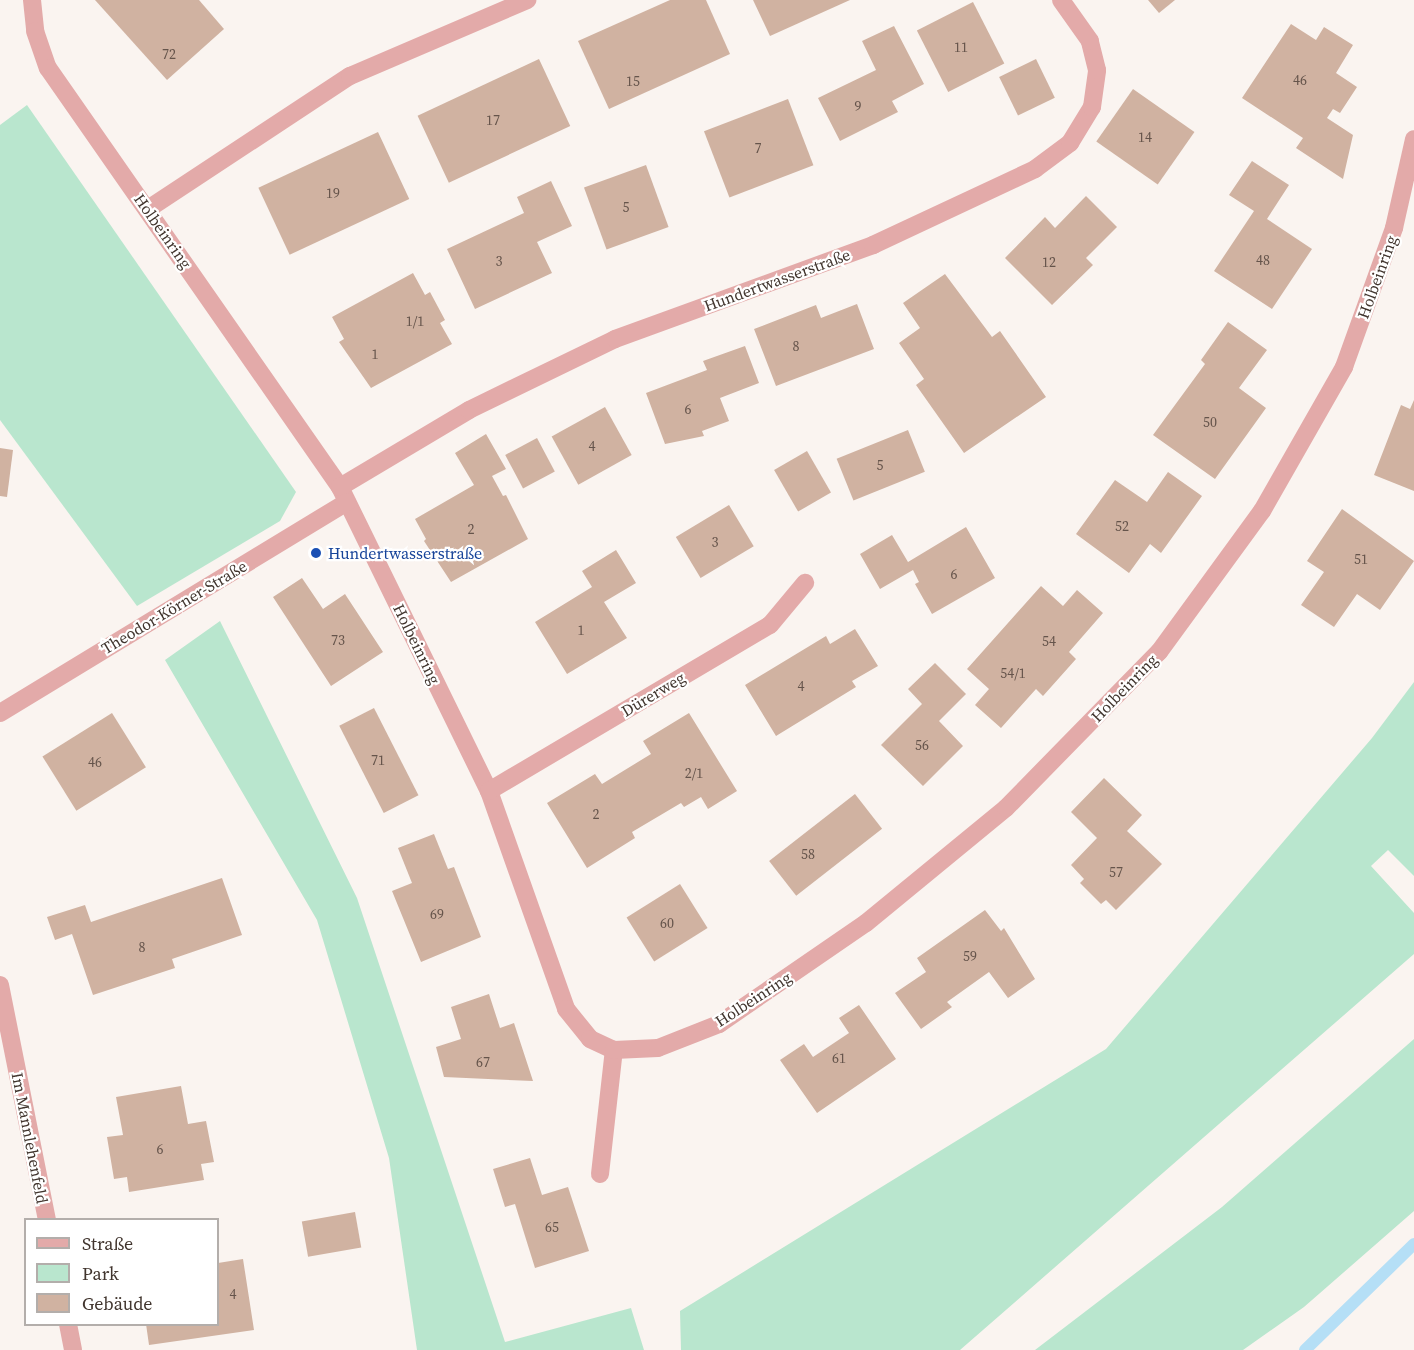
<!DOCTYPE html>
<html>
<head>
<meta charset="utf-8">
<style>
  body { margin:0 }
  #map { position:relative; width:1414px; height:1350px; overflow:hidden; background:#faf4f0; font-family:"Source Serif 4",serif }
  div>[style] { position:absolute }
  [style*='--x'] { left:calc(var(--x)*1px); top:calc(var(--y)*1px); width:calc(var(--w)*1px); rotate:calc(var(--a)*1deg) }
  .green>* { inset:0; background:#b9e6ce }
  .stream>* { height:12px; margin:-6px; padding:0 6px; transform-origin:6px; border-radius:6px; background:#b5dff6 }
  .building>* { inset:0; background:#d0b2a1; transform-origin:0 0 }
  .lane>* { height:18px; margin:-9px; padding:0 9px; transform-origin:9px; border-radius:9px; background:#e3aaa9 }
  .street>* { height:18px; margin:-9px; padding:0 9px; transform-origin:9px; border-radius:9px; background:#e3aaa9 }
  .dots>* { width:16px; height:16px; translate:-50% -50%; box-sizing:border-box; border:3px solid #fff; border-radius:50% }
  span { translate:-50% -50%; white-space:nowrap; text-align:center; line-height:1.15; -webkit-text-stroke:4.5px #fff; paint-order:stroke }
  .number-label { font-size:14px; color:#65544b }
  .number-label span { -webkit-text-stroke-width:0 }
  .street-label { font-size:16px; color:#41352e }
  .transit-label { font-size:16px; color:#164399 }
  .left { translate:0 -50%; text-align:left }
  .legend { position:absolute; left:24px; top:1218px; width:195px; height:108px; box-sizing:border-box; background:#fff; border:2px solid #b3aeab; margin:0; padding:8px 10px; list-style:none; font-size:18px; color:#41352e }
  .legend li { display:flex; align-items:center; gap:12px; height:30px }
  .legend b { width:30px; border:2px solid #b3aeab }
</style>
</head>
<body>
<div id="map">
  <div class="green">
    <div style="clip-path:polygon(27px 105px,296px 492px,280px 521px,137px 606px,0 420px,0 125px)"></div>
    <div style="clip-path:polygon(220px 621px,357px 898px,505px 1342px,631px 1308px,644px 1350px,417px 1350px,389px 1158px,317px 920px,165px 660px)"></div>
    <div style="clip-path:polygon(1414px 682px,1414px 876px,1388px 850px,1371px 866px,1414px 913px,1414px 954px,960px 1350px,681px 1350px,680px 1311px,1106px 1049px,1372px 738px)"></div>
    <div style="clip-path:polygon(1414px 1039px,1414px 1211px,1304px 1307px,1243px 1350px,1035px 1350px,1222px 1207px)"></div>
  </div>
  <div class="stream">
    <div style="--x:1305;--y:1350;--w:152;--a:-44.2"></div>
  </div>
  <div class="building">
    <div style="clip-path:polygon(95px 0,199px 0,224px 29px,167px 80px)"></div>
    <div style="clip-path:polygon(670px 0,706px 0,730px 54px,609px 109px,578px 41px)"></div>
    <div style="clip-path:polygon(753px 0,850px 0,770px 36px)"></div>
    <div style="clip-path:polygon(1148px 0,1175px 0,1159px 13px)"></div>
    <div style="left:973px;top:2px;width:69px;height:63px;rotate:63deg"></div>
    <div style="clip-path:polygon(1291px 24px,1316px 40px,1324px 27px,1353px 45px,1336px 73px,1357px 87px,1340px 113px,1333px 109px,1327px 118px,1353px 135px,1343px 179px,1296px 148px,1303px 138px,1242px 98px)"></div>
    <div style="clip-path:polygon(894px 26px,924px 84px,892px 101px,898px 112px,840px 141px,818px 98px,876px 70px,862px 41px)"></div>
    <div style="left:539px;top:59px;width:74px;height:134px;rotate:65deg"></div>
    <div style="left:1036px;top:59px;width:43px;height:41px;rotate:64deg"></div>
    <div style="left:1133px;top:89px;width:75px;height:64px;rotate:35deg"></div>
    <div style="left:788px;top:99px;width:71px;height:90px;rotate:69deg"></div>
    <div style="left:378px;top:132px;width:74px;height:132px;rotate:65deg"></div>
    <div style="clip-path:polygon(1252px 161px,1289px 185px,1267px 219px,1312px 249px,1272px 309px,1214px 271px,1254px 211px,1229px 195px)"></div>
    <div style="left:646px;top:165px;width:66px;height:66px;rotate:70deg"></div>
    <div style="clip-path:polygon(551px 181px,572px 226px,537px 242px,552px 273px,475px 309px,447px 249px,524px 213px,517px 197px)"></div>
    <div style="clip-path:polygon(1086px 196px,1117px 227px,1086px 258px,1093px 265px,1052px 305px,1005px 258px,1045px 217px,1055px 228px)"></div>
    <div style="clip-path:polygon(413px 273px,425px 295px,430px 292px,445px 320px,440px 323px,452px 344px,371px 388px,339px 342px,344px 339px,332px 317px)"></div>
    <div style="clip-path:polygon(945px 274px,992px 337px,1000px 331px,1046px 397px,964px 453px,916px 385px,924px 379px,899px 343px,920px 328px,903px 303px)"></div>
    <div style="clip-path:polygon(857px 304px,874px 349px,776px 386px,754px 329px,816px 305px,821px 318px)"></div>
    <div style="clip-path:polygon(1228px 322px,1267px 350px,1239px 388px,1266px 408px,1215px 479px,1153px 435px,1205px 364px,1201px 360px)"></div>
    <div style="clip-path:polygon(745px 346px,759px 383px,720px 398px,729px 421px,702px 431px,704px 436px,665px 444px,646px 393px,707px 370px,703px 361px)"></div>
    <div style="clip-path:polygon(1414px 400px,1414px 491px,1374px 475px,1401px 405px,1410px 409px)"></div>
    <div style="left:605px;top:407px;width:55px;height:61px;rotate:61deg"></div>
    <div style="left:908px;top:430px;width:45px;height:77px;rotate:68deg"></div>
    <div style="clip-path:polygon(486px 434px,506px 469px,492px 476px,503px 496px,506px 495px,528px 539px,451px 582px,424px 541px,426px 539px,415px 519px,474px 485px,455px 453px)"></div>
    <div style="left:537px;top:438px;width:38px;height:36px;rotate:62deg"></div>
    <div style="clip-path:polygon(0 448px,13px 450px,7px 497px,0 496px)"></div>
    <div style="left:807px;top:451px;width:48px;height:38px;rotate:60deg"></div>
    <div style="clip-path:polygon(1168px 472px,1202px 496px,1161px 553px,1150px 544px,1129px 573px,1076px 534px,1115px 480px,1147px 502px)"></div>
    <div style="left:729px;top:505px;width:48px;height:62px;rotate:59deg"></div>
    <div style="clip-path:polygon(1342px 509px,1414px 561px,1380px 610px,1357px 594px,1334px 627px,1301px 605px,1324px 572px,1307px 561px)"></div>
    <div style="clip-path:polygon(966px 527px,995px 578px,932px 614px,915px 584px,919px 582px,913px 570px,880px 589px,860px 554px,892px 535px,908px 562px)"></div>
    <div style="clip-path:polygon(616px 550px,636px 583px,604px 602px,627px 638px,567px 674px,535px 622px,592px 587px,582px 571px)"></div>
    <div style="clip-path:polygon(302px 578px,323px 609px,345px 594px,383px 652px,331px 686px,273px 597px)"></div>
    <div style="clip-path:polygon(1041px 586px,1063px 606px,1077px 590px,1103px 613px,1069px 652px,1076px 659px,1043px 696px,1036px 689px,1001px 728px,975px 705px,989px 689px,967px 669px)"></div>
    <div style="clip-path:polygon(855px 629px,878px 666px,852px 681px,856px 687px,776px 736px,745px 685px,826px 636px,830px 644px)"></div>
    <div style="clip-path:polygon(935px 663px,966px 694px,939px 721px,963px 746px,923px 786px,881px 745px,922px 704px,908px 689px)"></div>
    <div style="left:374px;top:708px;width:98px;height:39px;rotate:63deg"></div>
    <div style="left:112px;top:713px;width:64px;height:82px;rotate:58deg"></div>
    <div style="clip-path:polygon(689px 713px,737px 791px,708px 809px,701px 797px,684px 807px,681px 803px,632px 832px,635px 838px,587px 868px,547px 803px,595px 774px,602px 784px,651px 754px,643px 741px)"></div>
    <div style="clip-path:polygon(1104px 778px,1142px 815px,1127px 831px,1162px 864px,1116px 910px,1106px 900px,1101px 904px,1080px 883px,1084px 879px,1071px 865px,1097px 838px,1071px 812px)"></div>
    <div style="left:855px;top:794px;width:44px;height:109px;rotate:52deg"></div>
    <div style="clip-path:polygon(434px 834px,448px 869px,454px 867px,481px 937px,421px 962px,392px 891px,412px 883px,398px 848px)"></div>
    <div style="clip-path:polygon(222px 878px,242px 935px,172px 959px,175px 968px,93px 995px,72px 934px,55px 940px,47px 917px,85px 905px,91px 922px)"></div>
    <div style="left:680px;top:884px;width:52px;height:63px;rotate:58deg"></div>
    <div style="clip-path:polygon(985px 910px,1001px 931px,1004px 928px,1035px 979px,1008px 998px,989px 972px,947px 1002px,952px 1007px,921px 1029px,895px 993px,926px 972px,917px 958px)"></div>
    <div style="clip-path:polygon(489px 994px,500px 1028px,514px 1023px,533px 1081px,444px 1077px,436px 1047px,461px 1039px,451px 1007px)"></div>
    <div style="clip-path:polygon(859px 1005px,896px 1059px,817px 1113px,780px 1060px,804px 1044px,813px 1057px,849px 1033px,839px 1018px)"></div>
    <div style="clip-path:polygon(181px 1086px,188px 1124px,206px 1121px,214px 1162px,201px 1164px,204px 1180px,129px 1192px,127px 1177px,114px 1179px,107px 1137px,123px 1135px,116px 1097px)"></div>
    <div style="clip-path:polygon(530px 1158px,542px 1195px,568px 1187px,589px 1251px,535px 1268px,515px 1204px,505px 1207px,493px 1169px)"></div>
    <div style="left:355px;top:1212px;width:36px;height:54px;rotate:80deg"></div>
    <div style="clip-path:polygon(243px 1259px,254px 1330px,149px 1345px,146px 1324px,218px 1324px,218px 1263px)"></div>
  </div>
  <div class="lane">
    <div style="--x:600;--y:1174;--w:125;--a:-83.6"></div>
  </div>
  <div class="street">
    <div style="--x:32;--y:0;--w:31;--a:84"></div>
    <div style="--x:35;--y:31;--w:39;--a:71"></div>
    <div style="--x:48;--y:68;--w:511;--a:55.13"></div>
    <div style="--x:340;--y:487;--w:339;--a:63.9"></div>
    <div style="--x:489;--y:791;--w:231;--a:70.5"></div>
    <div style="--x:566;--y:1009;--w:38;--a:51"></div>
    <div style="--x:590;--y:1039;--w:26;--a:25"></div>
    <div style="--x:614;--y:1050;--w:44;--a:-2.6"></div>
    <div style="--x:658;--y:1048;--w:66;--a:-21.5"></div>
    <div style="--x:719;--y:1024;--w:178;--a:-34.5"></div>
    <div style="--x:866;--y:923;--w:181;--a:-39.4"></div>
    <div style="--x:1006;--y:808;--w:219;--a:-45.6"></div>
    <div style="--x:1159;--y:652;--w:175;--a:-53.9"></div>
    <div style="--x:1262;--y:511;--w:166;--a:-60.3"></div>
    <div style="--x:1344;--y:367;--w:148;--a:-70.2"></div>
    <div style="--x:1394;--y:228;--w:91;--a:-77.3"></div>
    <div style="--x:148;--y:209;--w:242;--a:-33.4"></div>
    <div style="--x:350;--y:76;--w:193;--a:-23.2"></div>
    <div style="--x:340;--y:487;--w:150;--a:-30.8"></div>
    <div style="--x:469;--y:410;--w:162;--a:-25.9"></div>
    <div style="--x:615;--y:339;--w:275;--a:-20"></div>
    <div style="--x:873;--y:245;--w:179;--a:-25.1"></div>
    <div style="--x:1035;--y:169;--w:44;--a:-36.6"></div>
    <div style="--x:1070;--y:143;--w:42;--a:-58.6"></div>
    <div style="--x:1092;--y:107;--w:37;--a:-82"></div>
    <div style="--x:1097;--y:70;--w:30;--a:-104"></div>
    <div style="--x:1090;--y:41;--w:50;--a:-125.3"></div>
    <div style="--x:0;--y:713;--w:406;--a:-31.3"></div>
    <div style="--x:489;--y:791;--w:326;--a:-30.6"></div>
    <div style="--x:770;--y:625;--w:55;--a:-50.2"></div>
    <div style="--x:0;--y:985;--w:240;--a:78.7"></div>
    <div style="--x:68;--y:1324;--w:26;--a:79"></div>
  </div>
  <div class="dots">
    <div style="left:316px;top:553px;background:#1a4fb4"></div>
  </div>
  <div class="number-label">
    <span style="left:961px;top:47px">11</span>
    <span style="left:169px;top:54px">72</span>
    <span style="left:1300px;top:80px">46</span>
    <span style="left:633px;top:81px">15</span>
    <span style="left:858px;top:106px">9</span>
    <span style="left:493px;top:120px">17</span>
    <span style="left:1145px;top:137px">14</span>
    <span style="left:758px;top:148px">7</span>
    <span style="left:333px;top:193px">19</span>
    <span style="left:626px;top:207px">5</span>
    <span style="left:1263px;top:260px">48</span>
    <span style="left:499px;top:261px">3</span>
    <span style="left:1049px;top:262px">12</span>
    <span style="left:415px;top:321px">1/1</span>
    <span style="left:796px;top:346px">8</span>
    <span style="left:375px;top:354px">1</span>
    <span style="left:688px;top:409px">6</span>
    <span style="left:1210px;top:422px">50</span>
    <span style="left:592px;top:446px">4</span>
    <span style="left:880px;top:465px">5</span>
    <span style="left:1122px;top:526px">52</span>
    <span style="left:471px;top:529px">2</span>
    <span style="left:715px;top:542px">3</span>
    <span style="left:1361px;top:559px">51</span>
    <span style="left:954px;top:574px">6</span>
    <span style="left:581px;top:630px">1</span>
    <span style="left:338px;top:640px">73</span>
    <span style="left:1049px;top:641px">54</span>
    <span style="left:1013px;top:673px">54/1</span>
    <span style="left:801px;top:686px">4</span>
    <span style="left:922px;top:745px">56</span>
    <span style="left:378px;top:760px">71</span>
    <span style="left:95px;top:762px">46</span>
    <span style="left:694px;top:773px">2/1</span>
    <span style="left:596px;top:814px">2</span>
    <span style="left:808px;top:854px">58</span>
    <span style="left:1116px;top:872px">57</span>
    <span style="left:437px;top:914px">69</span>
    <span style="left:667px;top:923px">60</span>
    <span style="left:142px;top:947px">8</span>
    <span style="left:970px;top:956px">59</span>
    <span style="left:839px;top:1058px">61</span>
    <span style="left:483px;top:1062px">67</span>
    <span style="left:160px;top:1149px">6</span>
    <span style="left:552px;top:1227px">65</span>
    <span style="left:233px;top:1294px">4</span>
  </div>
  <div class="street-label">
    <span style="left:163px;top:231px;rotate:55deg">Holbeinring</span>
    <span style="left:1377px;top:277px;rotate:-70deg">Holbeinring</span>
    <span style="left:777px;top:280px;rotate:-20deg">Hundertwasserstraße</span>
    <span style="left:174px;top:607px;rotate:-31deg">Theodor-Körner-Straße</span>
    <span style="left:417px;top:644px;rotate:64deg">Holbeinring</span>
    <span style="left:1124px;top:688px;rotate:-46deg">Holbeinring</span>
    <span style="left:653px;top:694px;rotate:-31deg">Dürerweg</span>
    <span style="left:753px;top:999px;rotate:-33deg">Holbeinring</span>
    <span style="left:30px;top:1138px;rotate:79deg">Im Mannlehenfeld</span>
  </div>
  <div class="transit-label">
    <span class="left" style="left:328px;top:553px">Hundertwasserstraße</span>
  </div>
  <ul class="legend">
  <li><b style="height:8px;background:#e3aaa9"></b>Straße</li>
  <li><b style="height:16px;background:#b9e6ce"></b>Park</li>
  <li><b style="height:16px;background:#d0b2a1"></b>Gebäude</li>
  </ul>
</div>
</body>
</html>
